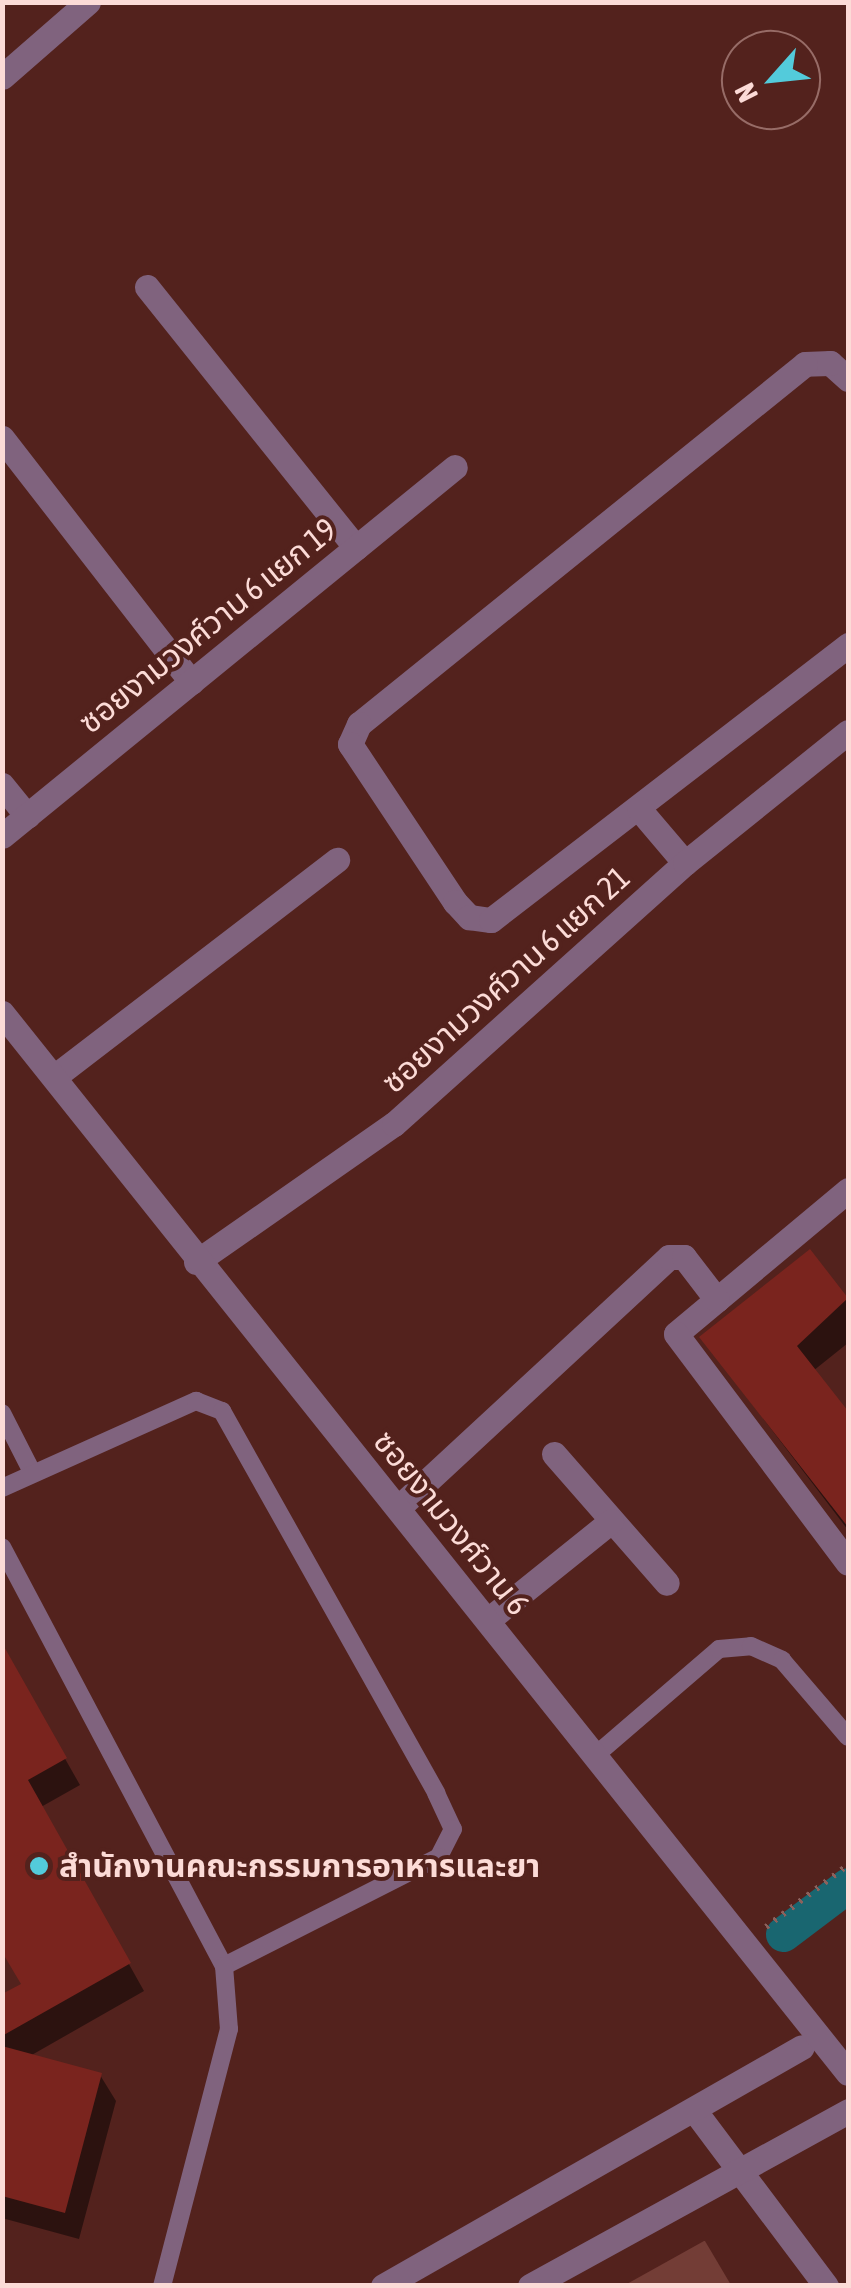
<!DOCTYPE html>
<html>
<head>
<meta charset="utf-8">
<style>
  body { margin:0 }
  #map { position:relative; width:851px; height:2288px; overflow:hidden; background:#53221d; font-family:"Asap Condensed","Noto Sans Thai",sans-serif }
  div>[style] { position:absolute }
  [style*='--x'] { left:calc(var(--x)*1px); top:calc(var(--y)*1px); width:calc(var(--w)*1px); rotate:calc(var(--a)*1deg) }
  .green>* { inset:0; background:#733d36 }
  .shadow>* { inset:0; background:#0007 }
  .canal>* { height:35px; margin:-17.5px; padding:0 17.5px; transform-origin:17.5px; border-radius:17.5px; background:#196670 }
  .building>* { inset:0; background:#7a241e }
  .path>* { height:6px; margin-top:-3px; transform-origin:0; background:repeating-linear-gradient(90deg,#8c615c 0 2.5px,transparent 0 10.5px) }
  .service>* { height:18px; margin:-9px; padding:0 9px; transform-origin:9px; border-radius:9px; background:#80637e }
  .minor>* { height:25px; margin:-12.5px; padding:0 12.5px; transform-origin:12.5px; border-radius:12.5px; background:#80637e }
  .tertiary>* { height:25px; margin:-12.5px; padding:0 12.5px; transform-origin:12.5px; border-radius:12.5px; background:#80637e }
  .dots>* { width:28px; height:28px; translate:-50% -50%; box-sizing:border-box; border:5px solid #53221d; border-radius:50% }
  span { translate:-50% -50%; white-space:nowrap; text-align:center; line-height:1.15; -webkit-text-stroke:8px #53221d; paint-order:stroke }
  .street-label { font-size:32px; color:#fcdbd7 }
  .poi-label { font-size:32px; color:#fcdbd7; font-weight:700 }
  .left { translate:0 -50%; text-align:left }
  .frame { position:absolute; inset:0; border:5px solid #fcdbd7; pointer-events:none }
  .north { position:absolute; left:721px; top:30px; width:100px; height:100px; box-sizing:border-box; background:#53221d; border:2px solid #976c67; border-radius:50%; rotate:243deg; font-size:28px; font-weight:700; line-height:40px; text-align:center; color:#fcdbd7 }
  .north::after { content:''; display:block; margin:auto; width:35px; height:45px; background:#53cbdb; clip-path:polygon(50% 0,100% 100%,50% 72%,0 100%) }
</style>
</head>
<body>
<div id="map">
  <div class="green">
    <div style="clip-path:polygon(705px 2241px,731px 2285px,625px 2285px,704px 2241px)"></div>
  </div>
  <div class="shadow">
    <div style="clip-path:polygon(810px 1253px,848px 1302px,848px 1343px,813px 1371px,848px 1415px,848px 1530px,702px 1338px)"></div>
    <div style="clip-path:polygon(2px 1648px,80px 1785px,41px 1807px,144px 1991px,30px 2056px,100px 2075px,116px 2101px,79px 2239px,2px 2218px,2px 1997px,24px 1985px)"></div>
  </div>
  <div class="canal">
    <div style="--x:783;--y:1934;--w:81;--a:-37"></div>
  </div>
  <div class="building">
    <div style="clip-path:polygon(810px 1249px,848px 1298px,797px 1346px,848px 1411px,848px 1527px,699px 1337px)"></div>
    <div style="clip-path:polygon(2px 1643px,67px 1758px,28px 1780px,131px 1963px,2px 2036px,2px 1994px,21px 1984px,2px 1952px)"></div>
    <div style="clip-path:polygon(2px 2046px,102px 2073px,65px 2213px,2px 2196px)"></div>
  </div>
  <div class="path">
    <div style="--x:766;--y:1927;--w:103;--a:-37.1"></div>
  </div>
  <div class="service">
    <div style="--x:2;--y:1413;--w:66;--a:63"></div>
    <div style="--x:2;--y:1488;--w:213;--a:-24.2"></div>
    <div style="--x:196;--y:1401;--w:28;--a:21"></div>
    <div style="--x:222;--y:1411;--w:438;--a:60.7"></div>
    <div style="--x:436;--y:1793;--w:40;--a:65"></div>
    <div style="--x:453;--y:1829;--w:31;--a:117"></div>
    <div style="--x:439;--y:1857;--w:241;--a:153.1"></div>
    <div style="--x:2;--y:1547;--w:474;--a:62.1"></div>
    <div style="--x:224;--y:1966;--w:63;--a:85.5"></div>
    <div style="--x:229;--y:2029;--w:266;--a:104.6"></div>
    <div style="--x:597;--y:1754;--w:161;--a:-40.7"></div>
    <div style="--x:719;--y:1649;--w:32;--a:-5"></div>
    <div style="--x:751;--y:1646;--w:34;--a:24"></div>
    <div style="--x:782;--y:1660;--w:101;--a:49.4"></div>
  </div>
  <div class="minor">
    <div style="--x:2;--y:77;--w:114;--a:-41.1"></div>
    <div style="--x:147;--y:287;--w:334;--a:51.3"></div>
    <div style="--x:848;--y:379;--w:24;--a:-138"></div>
    <div style="--x:830;--y:363;--w:25;--a:178"></div>
    <div style="--x:805;--y:364;--w:573;--a:141.09"></div>
    <div style="--x:359;--y:724;--w:22;--a:114"></div>
    <div style="--x:350;--y:744;--w:190;--a:56.4"></div>
    <div style="--x:455;--y:902;--w:21;--a:47"></div>
    <div style="--x:469;--y:917;--w:22;--a:8"></div>
    <div style="--x:491;--y:920;--w:451;--a:-37.6"></div>
    <div style="--x:2;--y:438;--w:309;--a:52.2"></div>
    <div style="--x:2;--y:785;--w:40;--a:51"></div>
    <div style="--x:639;--y:809;--w:71;--a:49.6"></div>
    <div style="--x:2;--y:836;--w:584;--a:-39.17"></div>
    <div style="--x:54;--y:1077;--w:357;--a:-37.5"></div>
    <div style="--x:848;--y:1190;--w:224;--a:140.1"></div>
    <div style="--x:676;--y:1334;--w:286;--a:53.1"></div>
    <div style="--x:196;--y:1262;--w:241;--a:-34.9"></div>
    <div style="--x:394;--y:1124;--w:391;--a:-41.9"></div>
    <div style="--x:685;--y:863;--w:209;--a:-38.8"></div>
    <div style="--x:554;--y:1454;--w:171;--a:48.8"></div>
    <div style="--x:398;--y:1508;--w:369;--a:-42.8"></div>
    <div style="--x:669;--y:1257;--w:15;--a:0"></div>
    <div style="--x:684;--y:1257;--w:54;--a:52.5"></div>
    <div style="--x:488;--y:1620;--w:158;--a:-38.8"></div>
    <div style="--x:694;--y:2110;--w:220;--a:53.1"></div>
    <div style="--x:383;--y:2286;--w:482;--a:-29.7"></div>
    <div style="--x:530;--y:2286;--w:363;--a:-28.8"></div>
  </div>
  <div class="tertiary">
    <div style="--x:2;--y:1013;--w:1356;--a:51.41"></div>
  </div>
  <div class="dots">
    <div style="left:39px;top:1866px;background:#53cbdb"></div>
  </div>
  <div class="street-label">
    <span style="left:208px;top:626px;rotate:-39deg">ซอยงามวงศ์วาน 6 แยก 19</span>
    <span style="left:506px;top:980px;rotate:-42deg">ซอยงามวงศ์วาน 6 แยก 21</span>
    <span style="left:451px;top:1523px;rotate:51deg">ซอยงามวงศ์วาน 6</span>
  </div>
  <div class="poi-label">
    <span class="left" style="left:59px;top:1866px">สำนักงานคณะกรรมการอาหารและยา</span>
  </div>
  <div class="frame"></div>
  <div class="north">N</div>
</div>
</body>
</html>
